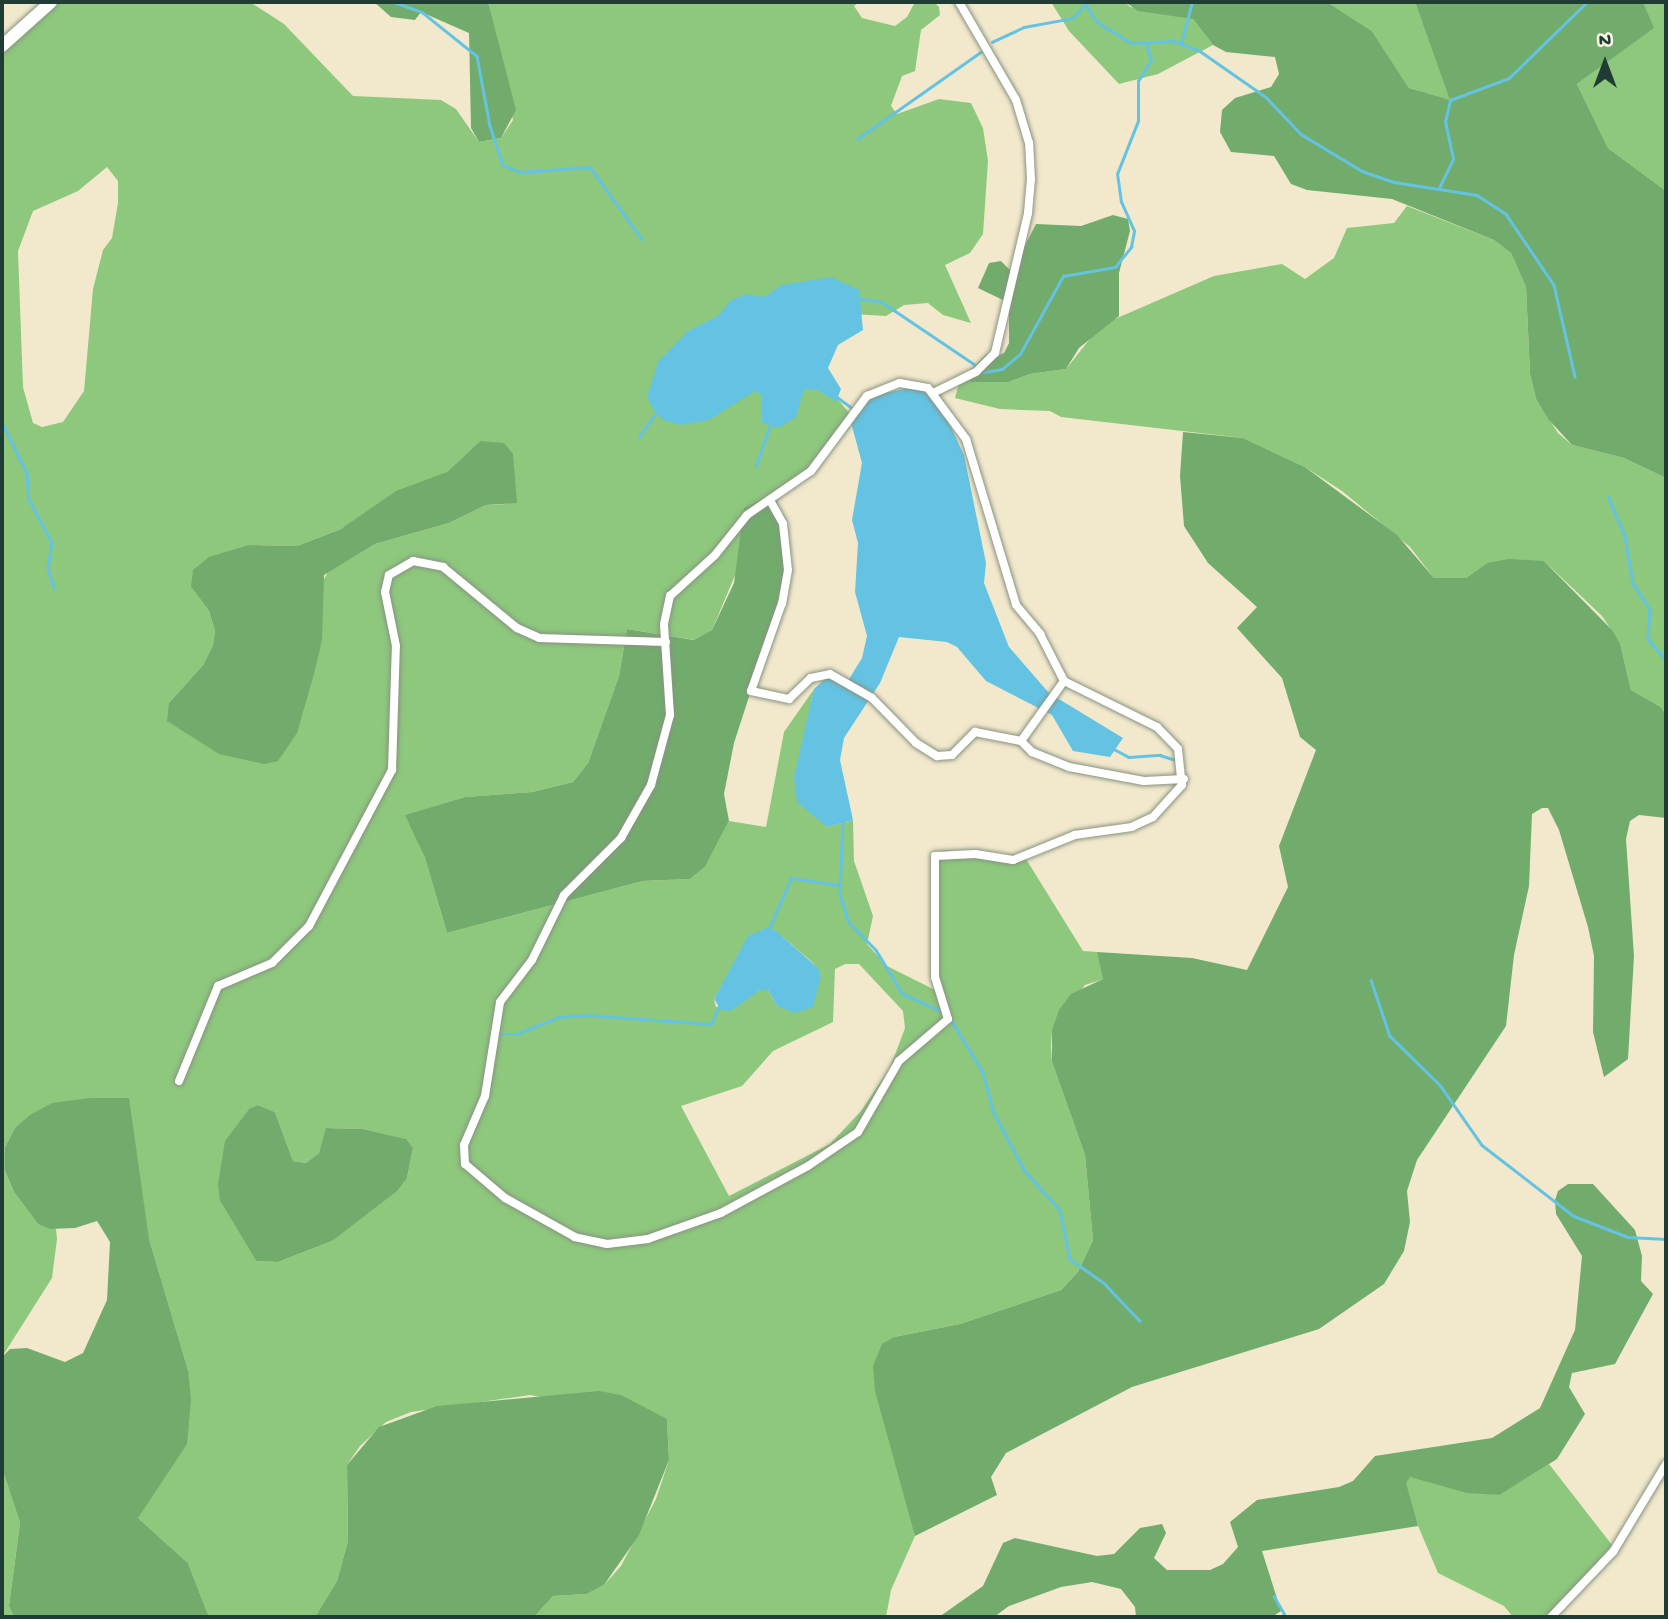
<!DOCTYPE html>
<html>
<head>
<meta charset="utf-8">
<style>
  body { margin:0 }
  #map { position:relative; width:1668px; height:1619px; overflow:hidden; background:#f2e9cd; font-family:"Gochi Hand",sans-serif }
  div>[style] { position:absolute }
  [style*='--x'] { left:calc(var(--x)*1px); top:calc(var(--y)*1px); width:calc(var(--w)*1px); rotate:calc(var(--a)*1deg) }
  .green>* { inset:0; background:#8dc87d }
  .forest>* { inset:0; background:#72ac6c }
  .water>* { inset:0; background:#64c3e2 }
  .stream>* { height:2.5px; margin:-1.25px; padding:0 1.25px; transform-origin:1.25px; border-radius:1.25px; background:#64c3e2 }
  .roads { filter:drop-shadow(0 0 2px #889380) drop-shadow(0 0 2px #889380) }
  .street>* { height:8px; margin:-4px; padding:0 4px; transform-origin:4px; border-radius:4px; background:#fff }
  .primary>* { height:12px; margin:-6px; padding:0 6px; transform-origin:6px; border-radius:6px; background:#fff }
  span { translate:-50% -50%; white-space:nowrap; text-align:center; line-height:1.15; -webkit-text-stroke:5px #fcf5e5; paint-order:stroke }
  .frame { position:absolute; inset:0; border:4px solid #1f3d34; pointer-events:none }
  .north { position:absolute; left:1570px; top:28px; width:70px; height:70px; -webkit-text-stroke:5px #fcf5e5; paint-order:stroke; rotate:0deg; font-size:19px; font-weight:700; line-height:28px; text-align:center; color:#1f3d34 }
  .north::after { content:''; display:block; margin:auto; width:24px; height:32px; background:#1f3d34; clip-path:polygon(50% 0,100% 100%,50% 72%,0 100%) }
</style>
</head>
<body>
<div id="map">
  <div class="green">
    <div style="clip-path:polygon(evenodd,55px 2px,250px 2px,284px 24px,353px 96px,441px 100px,456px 109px,479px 142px,501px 138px,513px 120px,488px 2px,859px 2px,854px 6px,862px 18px,895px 26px,907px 17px,915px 2px,934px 2px,939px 7px,940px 15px,921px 30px,915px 71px,902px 76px,891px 106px,897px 114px,939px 99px,971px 103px,983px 128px,988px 161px,983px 234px,970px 253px,945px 265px,971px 323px,943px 315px,928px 303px,904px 305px,886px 316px,853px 314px,813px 370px,851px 415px,849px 428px,819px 464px,776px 500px,768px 497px,712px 630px,695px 640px,627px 629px,619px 676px,588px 763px,573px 782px,532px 792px,465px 797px,406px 815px,425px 858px,447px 933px,643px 881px,690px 879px,705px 867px,729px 821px,766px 827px,784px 732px,814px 689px,809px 714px,827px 827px,853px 820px,854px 861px,873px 916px,867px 944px,887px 966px,939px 992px,934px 969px,936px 862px,940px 851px,946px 850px,1026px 859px,1083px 951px,1097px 952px,1104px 979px,1085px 985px,1052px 1030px,1051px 1046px,1052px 1062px,1085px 1155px,1093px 1240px,1078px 1272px,1061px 1290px,960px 1324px,894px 1337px,915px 1536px,891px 1590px,886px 1617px,534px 1617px,553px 1596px,587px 1594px,604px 1585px,621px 1566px,656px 1499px,669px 1460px,667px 1419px,530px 1395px,411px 1412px,386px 1422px,360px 1446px,347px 1465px,348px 1541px,337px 1581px,315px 1617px,209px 1617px,188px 1563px,138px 1518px,188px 1370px,149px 1239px,90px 1098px,15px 1128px,5px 1147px,5px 1171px,14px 1192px,38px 1224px,56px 1229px,57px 1239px,52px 1278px,2px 1357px,2px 49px,55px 2px,107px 167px,118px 181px,118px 203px,112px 238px,103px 250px,93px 289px,84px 391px,63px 422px,42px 427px,33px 423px,23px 387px,18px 251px,33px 211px,78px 191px,107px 167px,55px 2px,480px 441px,512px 454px,515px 496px,507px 504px,486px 505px,449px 523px,375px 544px,328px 572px,321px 584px,322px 640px,169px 703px,203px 665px,213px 645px,215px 631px,209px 611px,191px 587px,250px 545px,297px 546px,341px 529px,447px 472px,480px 441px,55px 2px,783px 937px,813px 963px,821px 976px,777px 1006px,768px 990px,760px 990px,734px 1005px,716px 1007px,714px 999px,722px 985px,783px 937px,55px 2px,845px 964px,859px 964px,903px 1011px,905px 1028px,890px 1068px,861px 1111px,830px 1144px,729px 1196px,681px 1106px,742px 1086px,773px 1051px,833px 1022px,835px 969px,845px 964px,55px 2px,258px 1105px,275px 1112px,293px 1161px,306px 1163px,319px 1153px,327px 1128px,363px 1129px,405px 1139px,413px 1148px,407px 1178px,332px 1241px,278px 1262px,256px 1261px,220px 1201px,250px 1108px,258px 1105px)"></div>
    <div style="clip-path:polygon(1051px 2px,1125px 2px,1130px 7px,1183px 15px,1193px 19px,1213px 45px,1158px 74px,1119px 84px,1069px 31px)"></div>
    <div style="clip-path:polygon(1327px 2px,1415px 2px,1451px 101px,1409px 88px,1372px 31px)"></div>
    <div style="clip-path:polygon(1643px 2px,1666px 2px,1666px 191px,1608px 148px,1577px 84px,1653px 28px)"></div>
    <div style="clip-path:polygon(1407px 206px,1494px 240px,1511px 253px,1526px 287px,1530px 374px,1536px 399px,1558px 433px,1572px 445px,1624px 458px,1666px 478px,1666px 715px,1661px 707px,1631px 690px,1620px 643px,1602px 616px,1544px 561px,1487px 563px,1466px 578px,1434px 578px,1410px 547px,1342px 491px,1305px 467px,1243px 438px,1061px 417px,1050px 411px,1000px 409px,955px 398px,961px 375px,971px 382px,1009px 382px,1030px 374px,1066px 369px,1101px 325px,1214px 276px,1282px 264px,1305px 279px,1334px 258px,1347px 228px,1394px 223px)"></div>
    <div style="clip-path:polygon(1549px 1464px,1612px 1545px,1551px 1617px,1513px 1617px,1504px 1606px,1438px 1573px,1416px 1521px,1405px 1482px,1410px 1477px,1425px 1478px,1443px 1486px,1500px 1495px)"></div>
    <div style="clip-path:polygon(2px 1468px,20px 1523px,9px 1606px,14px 1617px,2px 1617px)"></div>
  </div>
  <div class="forest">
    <div style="clip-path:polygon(374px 2px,488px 2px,516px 110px,501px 138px,479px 142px,471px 128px,469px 33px,421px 12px,415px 20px,391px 17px)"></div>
    <div style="clip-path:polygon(1125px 2px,1327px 2px,1372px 31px,1409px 88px,1450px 100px,1415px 2px,1643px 2px,1654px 28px,1577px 84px,1608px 148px,1666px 191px,1666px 478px,1624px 458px,1572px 445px,1549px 420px,1536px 399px,1530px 374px,1526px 287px,1511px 253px,1494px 240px,1392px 199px,1307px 190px,1291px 184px,1274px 156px,1231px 152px,1220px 132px,1222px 110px,1235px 98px,1271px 87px,1279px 74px,1275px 57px,1226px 52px,1213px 45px,1193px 19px,1138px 11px)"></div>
    <div style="clip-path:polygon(1113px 215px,1128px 219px,1130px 231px,1119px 273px,1119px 316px,1079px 348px,1066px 369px,1030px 374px,1009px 382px,971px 382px,964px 377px,987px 354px,995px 357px,1004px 353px,1009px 343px,1009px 303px,978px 288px,989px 263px,1001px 261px,1013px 273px,1019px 270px,1020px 255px,1036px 224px,1081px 226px)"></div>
    <div style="clip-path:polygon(1183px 432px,1243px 438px,1305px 467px,1397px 535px,1434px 578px,1466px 578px,1487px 563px,1509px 559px,1544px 561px,1612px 630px,1620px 643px,1631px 690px,1661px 707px,1666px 715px,1666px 818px,1639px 815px,1630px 821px,1626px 839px,1634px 956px,1628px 1059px,1604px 1077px,1593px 1032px,1594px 956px,1588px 927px,1559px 830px,1548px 808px,1542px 808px,1532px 814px,1529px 886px,1514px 955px,1506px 1026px,1417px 1160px,1407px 1191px,1410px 1222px,1404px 1251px,1384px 1284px,1319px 1329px,1132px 1387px,1006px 1453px,991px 1477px,997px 1495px,915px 1536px,875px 1391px,873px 1366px,882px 1344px,894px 1337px,960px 1324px,1061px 1290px,1078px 1272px,1093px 1240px,1085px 1155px,1052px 1062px,1052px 1030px,1059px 1010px,1071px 994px,1103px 979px,1097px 952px,1192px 958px,1247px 970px,1288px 887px,1279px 846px,1316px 750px,1300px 737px,1282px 678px,1237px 628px,1257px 607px,1208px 563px,1184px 526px,1180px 476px)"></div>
    <div style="clip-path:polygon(480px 441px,504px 443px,513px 454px,517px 503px,486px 505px,449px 523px,375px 544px,324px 575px,322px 640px,314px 674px,297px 733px,278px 761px,264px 764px,219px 754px,167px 721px,169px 703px,203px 665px,213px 645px,215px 631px,209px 611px,191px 587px,193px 570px,209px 557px,249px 545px,297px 546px,341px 529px,396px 491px,447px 472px)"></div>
    <div style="clip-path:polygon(768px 497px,776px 500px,787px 530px,787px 579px,734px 743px,724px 794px,729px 821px,705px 867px,690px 879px,643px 881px,447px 933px,425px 858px,405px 815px,465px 797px,532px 792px,573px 782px,588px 763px,619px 676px,627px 629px,694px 640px,712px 630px,734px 583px,744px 508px)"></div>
    <div style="clip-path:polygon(90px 1098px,129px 1098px,149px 1239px,188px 1370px,191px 1400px,187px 1444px,138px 1518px,188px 1563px,209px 1617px,14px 1617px,9px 1606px,20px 1523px,2px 1468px,2px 1357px,10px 1349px,27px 1348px,65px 1362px,83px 1353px,107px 1300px,110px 1242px,97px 1221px,75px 1228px,50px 1229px,38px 1224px,14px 1192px,5px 1171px,5px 1147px,15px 1128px,30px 1115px,52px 1103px)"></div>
    <div style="clip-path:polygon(258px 1105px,275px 1112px,293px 1161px,306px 1163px,319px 1153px,326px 1128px,363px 1129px,406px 1139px,413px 1148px,407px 1178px,397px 1191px,332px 1241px,278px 1262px,256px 1261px,220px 1201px,218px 1184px,225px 1141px,250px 1108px)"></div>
    <div style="clip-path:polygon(1568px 1184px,1593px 1184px,1635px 1230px,1642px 1256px,1641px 1281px,1653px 1294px,1615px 1364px,1572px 1373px,1569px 1387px,1585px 1414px,1557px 1459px,1500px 1495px,1467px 1493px,1410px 1477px,1406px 1483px,1418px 1526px,1262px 1551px,1281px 1611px,1272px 1617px,1136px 1617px,1135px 1607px,1121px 1589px,1092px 1582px,1061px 1587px,1009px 1606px,994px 1617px,939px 1617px,983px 1586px,1003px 1543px,1015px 1538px,1097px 1556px,1114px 1554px,1140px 1528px,1162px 1524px,1166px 1533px,1154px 1558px,1167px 1570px,1210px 1570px,1223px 1564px,1238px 1547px,1230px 1522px,1257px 1500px,1339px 1487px,1353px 1481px,1375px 1456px,1492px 1438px,1540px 1408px,1575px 1330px,1582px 1256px,1556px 1214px,1555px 1200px,1558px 1191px)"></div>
    <div style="clip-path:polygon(599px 1391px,621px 1395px,667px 1419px,669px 1460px,639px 1535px,604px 1585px,587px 1594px,553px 1596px,534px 1617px,315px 1617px,337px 1581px,348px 1541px,347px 1465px,379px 1427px,437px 1406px)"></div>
  </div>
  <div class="water">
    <div style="clip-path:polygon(831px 277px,859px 290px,863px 330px,838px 345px,828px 368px,841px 389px,836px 402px,818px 390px,804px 389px,796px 417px,779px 428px,762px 423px,762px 396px,755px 391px,709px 420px,681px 425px,663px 420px,652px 407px,647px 397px,658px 362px,688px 331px,718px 316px,731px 300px,747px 294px,764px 297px,782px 285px)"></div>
    <div style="clip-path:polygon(913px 387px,927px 392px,944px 412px,964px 455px,986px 563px,984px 583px,1009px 647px,1049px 693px,1123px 738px,1110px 757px,1073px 751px,1052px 715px,986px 681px,957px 647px,947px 642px,899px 637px,880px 683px,844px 738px,840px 760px,853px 820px,827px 827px,797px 802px,794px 777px,814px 689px,826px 678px,846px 684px,862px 658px,867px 636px,855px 592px,858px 543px,852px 520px,862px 463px,850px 419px,870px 396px)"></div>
    <div style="clip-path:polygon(766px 928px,775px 930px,818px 968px,821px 976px,813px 1007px,795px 1013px,777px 1006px,768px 990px,760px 990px,731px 1011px,721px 1010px,714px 999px,748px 936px)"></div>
  </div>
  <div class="stream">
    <div style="--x:394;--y:2;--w:30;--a:20"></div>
    <div style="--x:422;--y:12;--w:70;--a:38.7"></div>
    <div style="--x:477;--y:56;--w:71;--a:79.5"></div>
    <div style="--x:490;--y:126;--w:41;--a:71.6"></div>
    <div style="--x:503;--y:165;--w:18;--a:22"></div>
    <div style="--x:520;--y:172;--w:70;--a:-4.1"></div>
    <div style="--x:590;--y:167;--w:89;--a:54.2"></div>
    <div style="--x:1086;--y:4;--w:20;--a:60"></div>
    <div style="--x:1096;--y:21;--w:41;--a:32.2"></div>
    <div style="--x:1131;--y:43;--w:43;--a:-2.7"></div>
    <div style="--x:1174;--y:41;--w:28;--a:21"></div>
    <div style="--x:1200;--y:51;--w:80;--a:34.9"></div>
    <div style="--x:1266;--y:97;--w:51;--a:46.6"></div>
    <div style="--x:1301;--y:134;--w:71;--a:31.2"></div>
    <div style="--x:1362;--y:171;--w:34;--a:19"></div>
    <div style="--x:1394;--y:182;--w:84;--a:8.9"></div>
    <div style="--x:1477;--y:195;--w:35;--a:33"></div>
    <div style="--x:1506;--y:214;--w:86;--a:55.9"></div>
    <div style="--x:1554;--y:285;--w:94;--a:77.1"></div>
    <div style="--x:992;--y:42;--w:35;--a:-25"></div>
    <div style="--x:1024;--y:27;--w:50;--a:-10.4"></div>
    <div style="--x:1073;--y:18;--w:21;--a:-49"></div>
    <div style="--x:1181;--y:43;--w:42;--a:-75"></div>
    <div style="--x:857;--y:139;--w:151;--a:-35.1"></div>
    <div style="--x:1439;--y:188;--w:32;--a:-64"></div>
    <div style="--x:1453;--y:159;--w:38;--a:-102"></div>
    <div style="--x:1445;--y:122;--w:23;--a:-77"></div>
    <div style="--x:1450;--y:100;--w:63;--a:-20.4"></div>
    <div style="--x:1509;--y:78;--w:109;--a:-44.3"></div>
    <div style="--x:857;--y:298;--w:25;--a:9"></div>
    <div style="--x:882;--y:302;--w:111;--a:34"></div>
    <div style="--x:984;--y:372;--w:18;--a:-9"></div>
    <div style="--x:1002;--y:369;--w:23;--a:-40"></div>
    <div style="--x:1020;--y:354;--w:89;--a:-61.1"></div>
    <div style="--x:1063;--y:276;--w:53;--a:-9.8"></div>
    <div style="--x:1115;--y:267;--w:26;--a:-51"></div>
    <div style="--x:1131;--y:247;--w:16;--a:-79"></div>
    <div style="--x:1134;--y:231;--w:32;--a:-114"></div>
    <div style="--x:1121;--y:202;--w:28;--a:-98"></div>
    <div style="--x:1117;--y:174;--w:57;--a:-68.4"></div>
    <div style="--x:1138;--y:121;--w:40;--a:-90"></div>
    <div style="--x:1138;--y:81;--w:25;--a:-58"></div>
    <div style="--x:1151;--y:60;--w:16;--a:-108"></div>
    <div style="--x:837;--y:397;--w:17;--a:36"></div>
    <div style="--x:2;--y:422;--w:57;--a:63.9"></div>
    <div style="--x:27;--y:473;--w:26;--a:86"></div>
    <div style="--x:29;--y:499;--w:50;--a:62.4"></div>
    <div style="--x:52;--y:543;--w:25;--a:99"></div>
    <div style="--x:48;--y:568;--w:21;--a:73"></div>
    <div style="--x:639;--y:437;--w:33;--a:-55"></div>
    <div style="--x:756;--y:466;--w:43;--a:-71.1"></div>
    <div style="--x:1608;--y:496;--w:43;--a:67"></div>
    <div style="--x:1625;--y:536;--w:48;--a:80.3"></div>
    <div style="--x:1633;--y:583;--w:31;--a:57"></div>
    <div style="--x:1650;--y:609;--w:30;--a:94"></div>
    <div style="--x:1648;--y:639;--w:28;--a:49"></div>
    <div style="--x:1112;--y:748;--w:19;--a:28"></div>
    <div style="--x:1129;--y:757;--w:31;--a:-4"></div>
    <div style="--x:1160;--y:755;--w:19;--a:18"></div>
    <div style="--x:843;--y:820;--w:74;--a:92.3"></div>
    <div style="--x:840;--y:894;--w:28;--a:73"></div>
    <div style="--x:848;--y:921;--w:40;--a:46"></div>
    <div style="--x:876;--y:950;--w:52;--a:58.5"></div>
    <div style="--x:903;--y:994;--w:42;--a:24.1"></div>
    <div style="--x:768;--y:931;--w:58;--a:-66.5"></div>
    <div style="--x:791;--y:878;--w:49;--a:8.1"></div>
    <div style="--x:1371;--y:980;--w:59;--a:71.3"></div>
    <div style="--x:1390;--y:1036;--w:70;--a:44.4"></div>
    <div style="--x:1440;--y:1085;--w:73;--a:55"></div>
    <div style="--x:1482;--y:1145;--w:116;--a:37.7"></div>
    <div style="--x:1574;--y:1216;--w:58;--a:21.3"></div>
    <div style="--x:1628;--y:1237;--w:38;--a:3"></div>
    <div style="--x:950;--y:1018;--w:63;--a:58.6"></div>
    <div style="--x:983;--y:1072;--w:42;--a:75"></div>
    <div style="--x:994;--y:1113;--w:66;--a:61.9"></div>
    <div style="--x:1025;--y:1171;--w:52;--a:48.1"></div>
    <div style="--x:1060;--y:1210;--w:50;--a:78.5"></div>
    <div style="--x:1070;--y:1259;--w:42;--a:35.2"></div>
    <div style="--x:1104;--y:1283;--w:52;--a:46.5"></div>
    <div style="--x:499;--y:1034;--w:18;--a:0"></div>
    <div style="--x:517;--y:1034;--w:45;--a:-22"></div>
    <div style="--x:559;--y:1017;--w:28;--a:-4"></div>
    <div style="--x:587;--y:1015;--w:124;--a:4.2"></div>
    <div style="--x:711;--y:1024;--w:20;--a:-66"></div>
    <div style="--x:1274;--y:1596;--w:24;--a:60"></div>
  </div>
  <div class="roads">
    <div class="street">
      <div style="--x:900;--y:383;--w:28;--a:10"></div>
      <div style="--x:928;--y:388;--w:64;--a:53.3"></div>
      <div style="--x:966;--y:439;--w:173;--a:73.2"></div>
      <div style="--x:1016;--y:605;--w:38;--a:50"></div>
      <div style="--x:1040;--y:634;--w:53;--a:62.9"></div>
      <div style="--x:1064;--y:681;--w:104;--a:26.3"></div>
      <div style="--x:1157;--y:727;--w:30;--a:46"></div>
      <div style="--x:1178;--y:749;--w:36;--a:84"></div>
      <div style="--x:1182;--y:785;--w:43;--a:132.2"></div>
      <div style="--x:1153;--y:817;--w:23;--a:155"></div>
      <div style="--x:1132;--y:827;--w:58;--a:172"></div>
      <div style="--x:1075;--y:835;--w:67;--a:158"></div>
      <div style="--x:1013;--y:860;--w:38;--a:-171"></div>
      <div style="--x:975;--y:854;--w:40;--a:177.1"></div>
      <div style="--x:935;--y:856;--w:121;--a:90"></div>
      <div style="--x:935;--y:977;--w:44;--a:72.8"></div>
      <div style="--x:948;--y:1019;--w:65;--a:139.4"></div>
      <div style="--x:899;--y:1061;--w:82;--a:120"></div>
      <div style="--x:858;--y:1132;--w:60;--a:145.8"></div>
      <div style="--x:808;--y:1166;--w:99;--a:151.6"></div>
      <div style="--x:721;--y:1213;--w:77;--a:160.4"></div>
      <div style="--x:648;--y:1239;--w:41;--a:173"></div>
      <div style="--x:607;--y:1244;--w:33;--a:-168"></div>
      <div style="--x:575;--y:1237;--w:80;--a:-150.9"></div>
      <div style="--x:505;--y:1198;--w:52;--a:-139.6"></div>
      <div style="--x:465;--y:1164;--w:19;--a:-93"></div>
      <div style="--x:464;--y:1145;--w:53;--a:-66.8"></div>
      <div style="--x:485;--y:1096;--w:95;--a:-80.9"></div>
      <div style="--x:500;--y:1002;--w:53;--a:-52.7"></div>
      <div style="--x:532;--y:960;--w:72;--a:-63.8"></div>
      <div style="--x:564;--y:895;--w:81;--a:-45"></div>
      <div style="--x:621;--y:838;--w:61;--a:-60.5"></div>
      <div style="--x:651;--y:785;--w:73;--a:-74.8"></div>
      <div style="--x:670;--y:715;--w:91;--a:-93.8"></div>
      <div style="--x:664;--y:624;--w:29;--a:-78"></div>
      <div style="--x:670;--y:596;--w:61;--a:-42.3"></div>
      <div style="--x:715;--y:555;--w:51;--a:-51.3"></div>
      <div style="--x:747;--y:515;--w:78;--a:-34.5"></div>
      <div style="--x:811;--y:471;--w:94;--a:-53.3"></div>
      <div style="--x:867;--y:396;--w:35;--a:-22"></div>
      <div style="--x:933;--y:393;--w:48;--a:-26"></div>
      <div style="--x:976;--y:372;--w:27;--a:-45"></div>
      <div style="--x:995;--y:353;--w:144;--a:-76.7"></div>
      <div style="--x:1028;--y:213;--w:34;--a:-85"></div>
      <div style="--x:1031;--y:179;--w:36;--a:-93"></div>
      <div style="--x:1029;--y:143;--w:45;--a:-106.8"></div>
      <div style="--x:1016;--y:100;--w:113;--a:-120.2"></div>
      <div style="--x:771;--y:502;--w:25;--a:61"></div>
      <div style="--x:783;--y:524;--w:46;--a:83.8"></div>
      <div style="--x:788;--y:570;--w:34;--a:100"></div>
      <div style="--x:782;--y:603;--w:93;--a:109.4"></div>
      <div style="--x:751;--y:691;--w:39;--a:12"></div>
      <div style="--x:789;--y:699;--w:30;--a:-44"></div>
      <div style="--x:811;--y:678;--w:19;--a:-12"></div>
      <div style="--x:830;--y:674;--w:48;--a:29.7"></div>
      <div style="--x:872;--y:698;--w:63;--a:45.6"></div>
      <div style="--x:916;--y:743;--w:25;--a:32"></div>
      <div style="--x:937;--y:756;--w:15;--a:-4"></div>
      <div style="--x:952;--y:755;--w:33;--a:-45"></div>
      <div style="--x:975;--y:732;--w:47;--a:11.1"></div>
      <div style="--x:1064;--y:681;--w:74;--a:125.6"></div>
      <div style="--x:1021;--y:741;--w:16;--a:45"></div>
      <div style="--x:1032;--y:752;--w:40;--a:22"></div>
      <div style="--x:1069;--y:767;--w:76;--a:10.6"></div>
      <div style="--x:1144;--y:781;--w:40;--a:-2.9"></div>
      <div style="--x:179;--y:1081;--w:103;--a:-67.7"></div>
      <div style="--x:218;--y:986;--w:59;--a:-23.1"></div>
      <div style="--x:272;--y:963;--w:52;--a:-45"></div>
      <div style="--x:309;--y:926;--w:177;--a:-62"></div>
      <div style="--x:392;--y:770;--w:124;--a:-88.2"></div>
      <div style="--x:396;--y:646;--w:55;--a:-101.5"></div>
      <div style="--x:385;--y:592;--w:17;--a:-77"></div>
      <div style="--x:389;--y:575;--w:28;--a:-30"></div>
      <div style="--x:413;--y:561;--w:31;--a:11"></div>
      <div style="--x:443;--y:567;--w:96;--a:39.5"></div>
      <div style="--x:517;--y:628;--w:24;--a:24"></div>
      <div style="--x:539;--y:638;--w:127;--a:1.8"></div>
      <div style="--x:1551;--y:1617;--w:90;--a:-46.4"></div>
      <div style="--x:1613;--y:1552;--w:103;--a:-58.9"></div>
    </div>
    <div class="primary">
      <div style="--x:2;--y:46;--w:66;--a:-41.9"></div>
    </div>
  </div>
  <div class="frame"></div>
  <div class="north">N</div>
</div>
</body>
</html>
